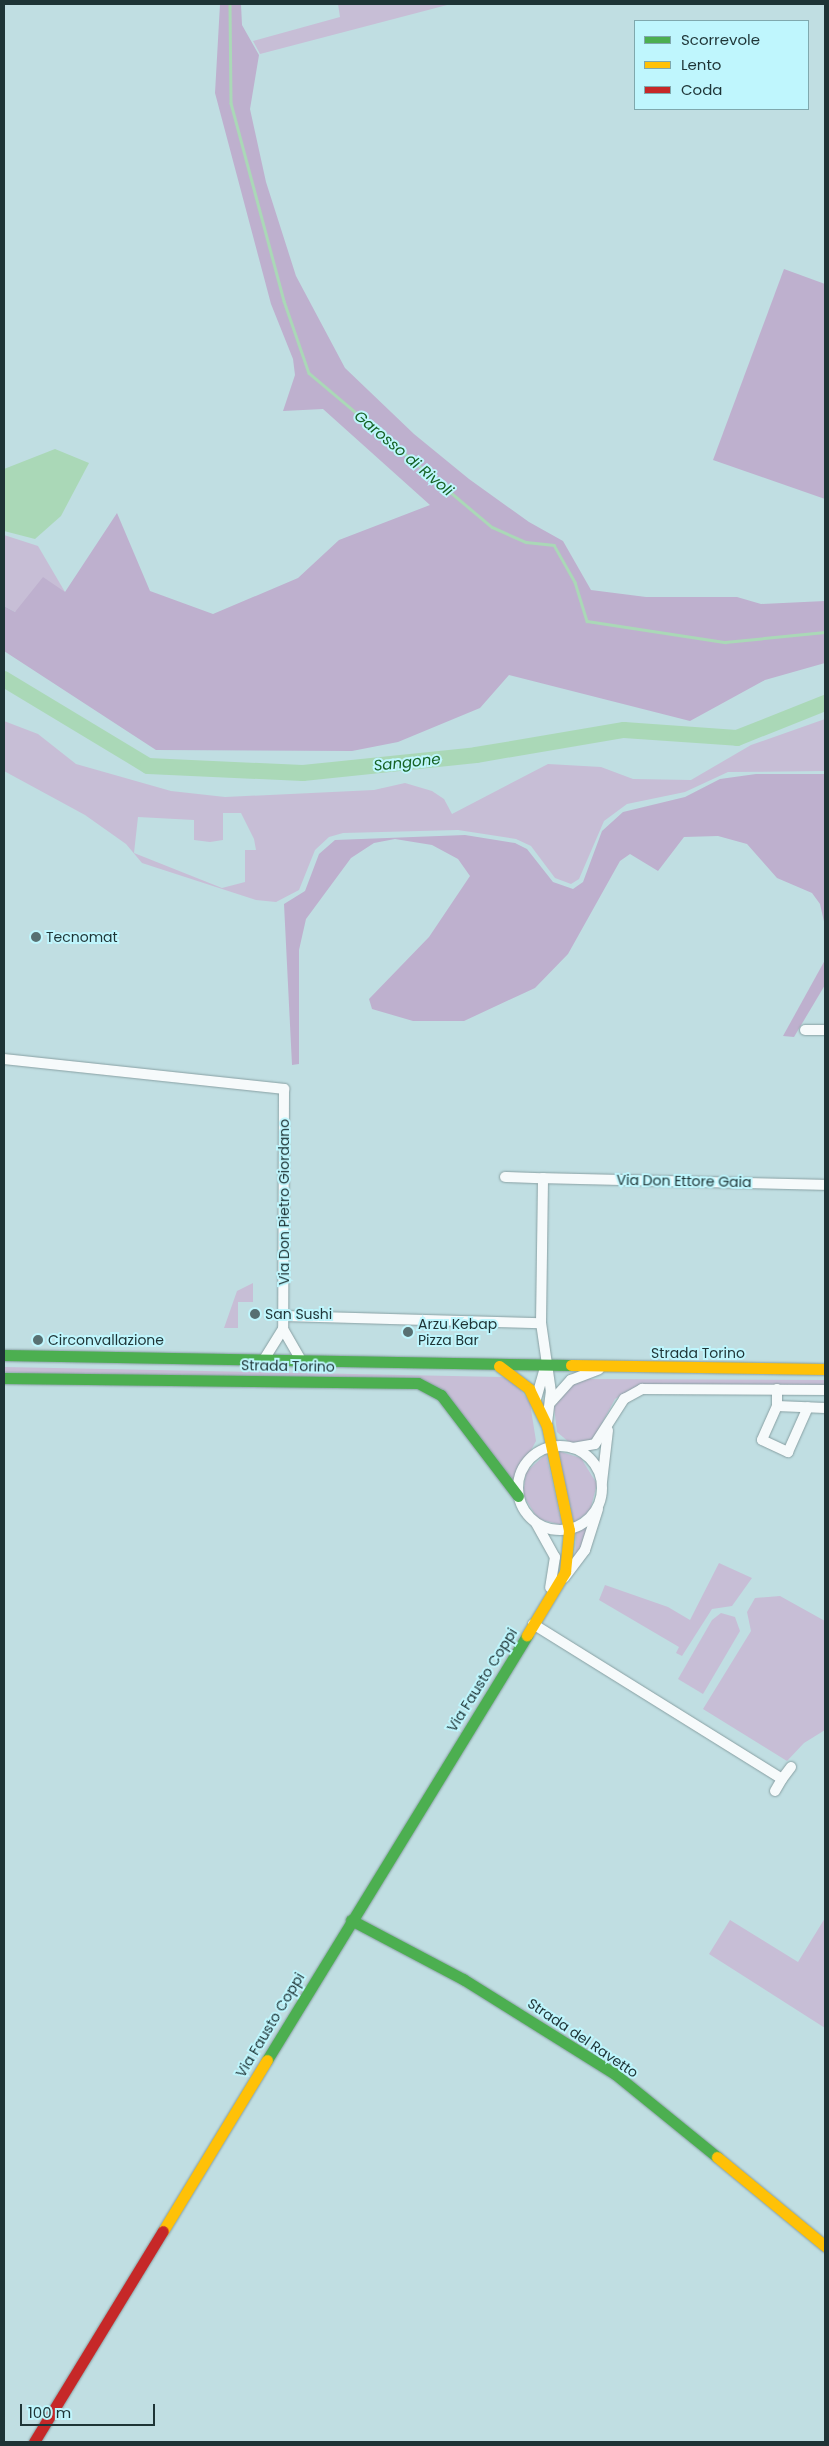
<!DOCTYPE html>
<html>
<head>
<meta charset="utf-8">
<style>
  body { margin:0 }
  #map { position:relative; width:829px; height:2446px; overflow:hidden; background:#c0dee2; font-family:Poppins,sans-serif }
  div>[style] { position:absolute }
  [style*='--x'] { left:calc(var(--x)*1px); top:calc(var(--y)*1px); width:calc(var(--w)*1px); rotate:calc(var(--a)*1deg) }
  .green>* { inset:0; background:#c7bed6 }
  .forest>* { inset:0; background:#beb0ce }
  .water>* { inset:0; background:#aad8b7 }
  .stream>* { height:2.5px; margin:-1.25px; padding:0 1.25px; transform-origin:1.25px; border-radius:1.25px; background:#aad8b7 }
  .river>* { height:16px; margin:-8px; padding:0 8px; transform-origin:8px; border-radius:8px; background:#aad8b7 }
  .roads { filter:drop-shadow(0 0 1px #88a0a3) drop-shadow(0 0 1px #88a0a3) }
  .street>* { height:10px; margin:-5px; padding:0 5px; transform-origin:5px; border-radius:5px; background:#f6fafb }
  .street>.ring { margin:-5px; padding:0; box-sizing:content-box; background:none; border:10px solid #f6fafb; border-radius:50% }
  .fast>* { height:11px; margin:-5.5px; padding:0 5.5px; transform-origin:5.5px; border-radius:5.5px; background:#4caf50 }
  .slow>* { height:11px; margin:-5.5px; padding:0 5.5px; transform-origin:5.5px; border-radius:5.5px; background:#ffc107 }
  .jam>* { height:11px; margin:-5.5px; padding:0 5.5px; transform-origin:5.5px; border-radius:5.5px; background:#c62828 }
  .dots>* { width:14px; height:14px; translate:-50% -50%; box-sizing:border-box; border:2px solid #bff6fd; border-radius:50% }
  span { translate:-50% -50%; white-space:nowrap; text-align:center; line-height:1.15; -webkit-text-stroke:4px #bff6fd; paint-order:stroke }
  .poi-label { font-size:14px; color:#1e3436 }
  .left { translate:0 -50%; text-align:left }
  .street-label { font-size:14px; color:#1e3436 }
  .water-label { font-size:15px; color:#156224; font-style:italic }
  .frame { position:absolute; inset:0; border:5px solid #1e3436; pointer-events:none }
  .legend { position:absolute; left:634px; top:20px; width:175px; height:90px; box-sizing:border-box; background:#bff6fd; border:1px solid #7fa8ad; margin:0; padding:6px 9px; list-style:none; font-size:15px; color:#1e3436 }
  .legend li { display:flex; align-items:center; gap:10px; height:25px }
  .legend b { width:25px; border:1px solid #7fa8ad }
  .scale { position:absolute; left:20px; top:2404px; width:135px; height:22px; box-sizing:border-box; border:2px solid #1e3436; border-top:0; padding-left:6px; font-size:15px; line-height:18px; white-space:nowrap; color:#1e3436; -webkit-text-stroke:4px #bff6fd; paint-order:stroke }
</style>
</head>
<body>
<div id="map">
  <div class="green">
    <div style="clip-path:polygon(338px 4px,451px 4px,260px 54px,253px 41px,340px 17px)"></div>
    <div style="clip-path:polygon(4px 535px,38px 546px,65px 592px,15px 612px,4px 606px)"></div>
    <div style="clip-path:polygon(evenodd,825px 719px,825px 771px,728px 772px,685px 792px,627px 804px,604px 821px,579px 879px,571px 884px,555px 878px,531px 846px,516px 839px,458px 830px,343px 833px,329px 837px,315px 850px,299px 890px,276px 902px,256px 900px,142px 863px,126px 844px,85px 815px,4px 771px,4px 721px,38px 734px,76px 764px,171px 791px,225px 797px,374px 790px,405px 783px,432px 791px,444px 799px,452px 814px,548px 764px,601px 767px,633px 779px,691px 780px,751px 745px,825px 719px,223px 813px,241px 813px,254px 839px,256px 850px,245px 850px,245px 882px,222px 888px,134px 853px,138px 817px,194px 820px,194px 840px,210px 842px,223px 840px,223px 813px)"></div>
    <div style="clip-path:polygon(253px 1283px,253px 1302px,238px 1302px,238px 1328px,224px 1328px,237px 1291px)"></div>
    <div style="clip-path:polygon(4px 1367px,502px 1377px,514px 1381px,530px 1403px,536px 1441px,514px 1482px,438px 1388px,4px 1372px)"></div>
    <div style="clip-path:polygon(586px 1379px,825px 1380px,825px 1385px,641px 1384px,615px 1399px,593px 1440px,570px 1443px,557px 1432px,554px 1407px,568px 1386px)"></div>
    <div style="clip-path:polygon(558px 1451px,581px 1458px,597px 1484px,590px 1511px,574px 1523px)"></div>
    <div style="clip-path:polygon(546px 1454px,562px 1525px,538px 1519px,523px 1495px,526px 1472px)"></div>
    <div style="clip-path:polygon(591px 1522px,575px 1562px,576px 1532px)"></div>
    <div style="clip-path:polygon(719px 1563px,752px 1578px,732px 1606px,712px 1609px,682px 1656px,676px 1653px,679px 1647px,599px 1600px,605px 1585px,668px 1607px,690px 1620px)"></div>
    <div style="clip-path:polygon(780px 1596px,825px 1621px,825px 1730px,804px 1743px,787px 1761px,703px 1709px,751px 1631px,747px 1612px,755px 1598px)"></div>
    <div style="clip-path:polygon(721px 1613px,735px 1617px,740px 1631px,703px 1694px,678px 1679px,712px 1620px)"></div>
    <div style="clip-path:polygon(825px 1918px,825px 2028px,709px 1954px,730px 1920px,798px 1962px)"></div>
  </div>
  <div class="forest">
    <div style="clip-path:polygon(220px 4px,241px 4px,242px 25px,259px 55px,250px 109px,266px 182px,296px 276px,345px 368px,414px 434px,469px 479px,529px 522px,563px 541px,591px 590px,646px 597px,737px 597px,761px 604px,825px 601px,825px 663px,765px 680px,690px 721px,509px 675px,480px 708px,398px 742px,352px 751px,156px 750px,4px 651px,4px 606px,15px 612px,43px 577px,65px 592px,117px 513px,150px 591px,213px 614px,298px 578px,339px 540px,430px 505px,323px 409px,283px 411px,295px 375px,293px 359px,271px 304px,215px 93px)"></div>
    <div style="clip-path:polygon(784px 269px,825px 284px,825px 499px,713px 460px)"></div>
    <div style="clip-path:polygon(756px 774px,825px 774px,825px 926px,820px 904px,812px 893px,777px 878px,747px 844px,718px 836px,684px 837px,658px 871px,630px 854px,620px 861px,568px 954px,535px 988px,464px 1021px,413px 1021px,372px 1009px,369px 999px,429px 937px,470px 876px,458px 859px,432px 845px,395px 839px,374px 843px,351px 858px,306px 919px,299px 950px,299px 1064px,292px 1065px,284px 904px,305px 891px,319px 854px,335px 840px,465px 835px,515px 843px,527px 849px,553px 882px,573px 889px,583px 882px,602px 831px,623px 812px,685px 797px,720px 779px)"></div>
    <div style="clip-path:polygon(825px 960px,825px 985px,794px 1037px,783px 1036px)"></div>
  </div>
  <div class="water">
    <div style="clip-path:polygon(55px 449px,89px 463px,61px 516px,35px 539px,4px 531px,4px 469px)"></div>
  </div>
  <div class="stream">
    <div style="--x:230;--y:4;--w:99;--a:89.4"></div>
    <div style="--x:231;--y:103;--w:205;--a:75"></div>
    <div style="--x:284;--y:301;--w:76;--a:70.9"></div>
    <div style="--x:309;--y:373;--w:239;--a:40.1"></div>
    <div style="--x:492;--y:527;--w:37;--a:24"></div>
    <div style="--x:526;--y:542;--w:28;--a:6"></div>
    <div style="--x:554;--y:545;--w:43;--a:60.4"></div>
    <div style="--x:575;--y:582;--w:41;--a:72.9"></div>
    <div style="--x:587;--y:621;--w:140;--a:8.7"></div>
    <div style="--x:725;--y:642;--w:100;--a:-5.7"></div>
  </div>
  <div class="river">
    <div style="--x:4;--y:679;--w:168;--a:31.1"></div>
    <div style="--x:148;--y:766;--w:155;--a:2.6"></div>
    <div style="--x:303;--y:773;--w:174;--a:-5.9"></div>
    <div style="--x:476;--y:755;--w:150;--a:-9.6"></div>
    <div style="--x:624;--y:730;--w:113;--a:4"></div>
    <div style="--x:737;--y:738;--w:95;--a:-21.7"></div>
  </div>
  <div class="roads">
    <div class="street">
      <div style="--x:805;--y:1030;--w:20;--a:0"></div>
      <div style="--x:4;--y:1059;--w:282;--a:6.1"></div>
      <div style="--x:284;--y:1089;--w:240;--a:90.2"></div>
      <div style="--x:283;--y:1329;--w:36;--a:122"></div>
      <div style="--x:505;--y:1177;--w:38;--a:2"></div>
      <div style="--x:284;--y:1316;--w:257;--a:1.6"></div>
      <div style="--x:283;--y:1329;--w:36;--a:60"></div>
      <div style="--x:777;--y:1389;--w:17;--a:90"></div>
      <div style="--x:777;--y:1406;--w:48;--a:2.4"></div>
      <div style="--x:536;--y:1399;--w:33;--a:-74"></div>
      <div style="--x:551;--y:1402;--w:30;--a:-48"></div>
      <div style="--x:571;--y:1380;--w:30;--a:-21"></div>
      <div style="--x:777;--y:1406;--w:37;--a:114"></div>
      <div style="--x:762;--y:1440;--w:29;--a:25"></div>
      <div style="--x:788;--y:1452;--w:49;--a:-66"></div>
      <div style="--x:547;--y:1423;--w:31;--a:-83"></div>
      <div style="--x:551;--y:1392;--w:70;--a:-98.2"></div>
      <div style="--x:541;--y:1323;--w:145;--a:-89.2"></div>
      <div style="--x:543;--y:1178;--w:282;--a:1.4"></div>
      <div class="ring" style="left:518px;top:1446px;width:74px;height:74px"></div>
      <div style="--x:573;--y:1448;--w:22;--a:-10"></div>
      <div style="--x:595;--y:1444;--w:54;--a:-57.2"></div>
      <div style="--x:624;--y:1399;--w:21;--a:-29"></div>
      <div style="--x:642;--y:1389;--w:183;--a:0.3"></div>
      <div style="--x:602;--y:1482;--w:52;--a:-83.4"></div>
      <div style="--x:536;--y:1523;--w:39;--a:61"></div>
      <div style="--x:555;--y:1557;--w:31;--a:99"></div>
      <div style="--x:564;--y:1578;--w:35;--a:-53"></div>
      <div style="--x:585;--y:1550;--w:43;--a:-72.4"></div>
      <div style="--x:533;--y:1624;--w:293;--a:31.9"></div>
      <div style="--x:782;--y:1779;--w:15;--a:-53"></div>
      <div style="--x:775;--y:1791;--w:14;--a:-60"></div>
    </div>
    <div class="fast">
      <div style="--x:4;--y:1355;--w:567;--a:1.01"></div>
      <div style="--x:4;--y:1378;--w:414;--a:0.7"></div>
      <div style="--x:418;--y:1383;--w:26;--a:28"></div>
      <div style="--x:441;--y:1395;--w:127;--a:52.7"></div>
      <div style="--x:351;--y:1920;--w:127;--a:27.8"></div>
      <div style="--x:463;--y:1979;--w:179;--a:32"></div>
      <div style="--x:615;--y:2074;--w:132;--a:39.1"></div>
      <div style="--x:267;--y:2060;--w:498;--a:-58.5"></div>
    </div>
    <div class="slow">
      <div style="--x:571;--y:1365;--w:254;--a:0.9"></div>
      <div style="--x:499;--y:1366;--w:38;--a:37"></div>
      <div style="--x:529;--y:1389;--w:41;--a:64.1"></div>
      <div style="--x:547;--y:1426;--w:106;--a:78.1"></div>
      <div style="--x:569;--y:1530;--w:42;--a:95.4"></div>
      <div style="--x:565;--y:1572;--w:74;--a:121.1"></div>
      <div style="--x:717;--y:2157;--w:140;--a:39.5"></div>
      <div style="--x:163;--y:2231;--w:200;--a:-58.7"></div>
    </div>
    <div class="jam">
      <div style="--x:34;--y:2442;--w:247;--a:-58.6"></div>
    </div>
  </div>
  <div class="dots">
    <div style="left:36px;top:937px;background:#577072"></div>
    <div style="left:255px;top:1314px;background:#577072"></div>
    <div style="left:408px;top:1332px;background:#577072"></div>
    <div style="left:38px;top:1340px;background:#577072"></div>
  </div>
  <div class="poi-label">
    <span class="left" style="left:46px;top:937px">Tecnomat</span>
    <span class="left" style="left:265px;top:1314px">San Sushi</span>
    <span class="left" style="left:418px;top:1332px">Arzu Kebap<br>Pizza Bar</span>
    <span class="left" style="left:48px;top:1340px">Circonvallazione</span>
  </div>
  <div class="street-label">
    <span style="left:684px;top:1181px;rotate:1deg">Via Don Ettore Gaia</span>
    <span style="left:284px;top:1202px;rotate:-90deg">Via Don Pietro Giordano</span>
    <span style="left:698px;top:1353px">Strada Torino</span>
    <span style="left:288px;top:1366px;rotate:1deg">Strada Torino</span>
    <span style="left:482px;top:1680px;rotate:-58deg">Via Fausto Coppi</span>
    <span style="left:270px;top:2025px;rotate:-59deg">Via Fausto Coppi</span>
    <span style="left:583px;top:2038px;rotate:34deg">Strada del Ravetto</span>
  </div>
  <div class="water-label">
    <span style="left:404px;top:453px;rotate:40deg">Garosso di Rivoli</span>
    <span style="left:407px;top:762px;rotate:-6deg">Sangone</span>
  </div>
  <div class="frame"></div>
  <ul class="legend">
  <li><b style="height:6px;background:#4caf50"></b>Scorrevole</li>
  <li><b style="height:6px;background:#ffc107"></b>Lento</li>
  <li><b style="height:6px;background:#c62828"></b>Coda</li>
  </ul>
  <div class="scale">100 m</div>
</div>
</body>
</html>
